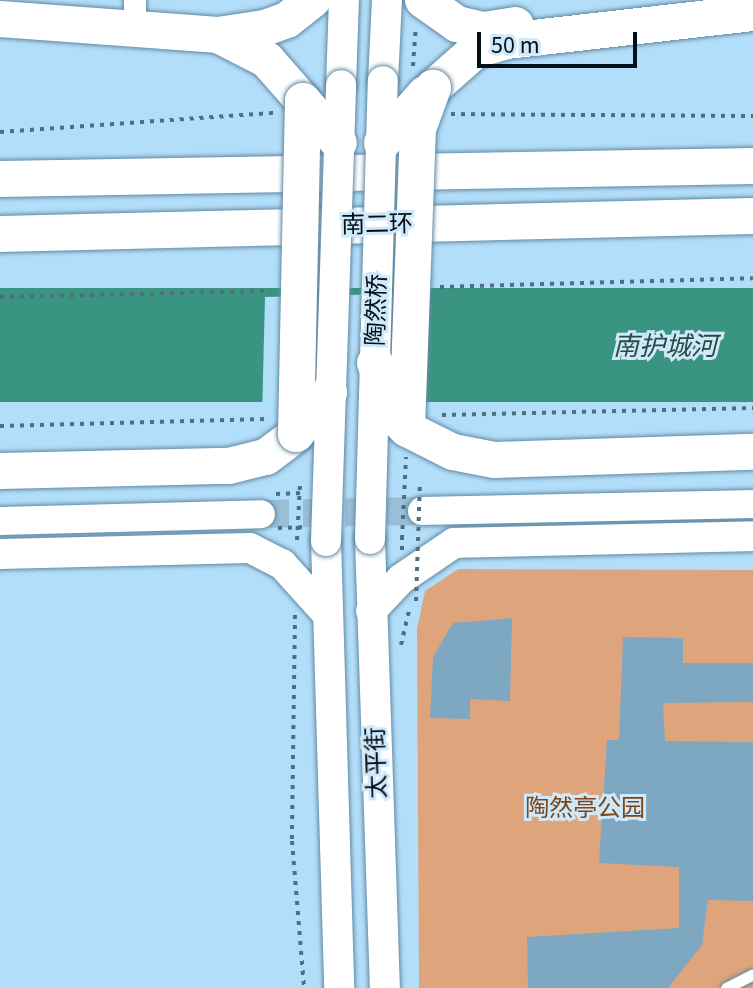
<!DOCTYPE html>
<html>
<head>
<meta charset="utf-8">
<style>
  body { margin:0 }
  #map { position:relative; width:753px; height:988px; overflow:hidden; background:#b3defa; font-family:"Source Sans 3","Noto Sans SC",sans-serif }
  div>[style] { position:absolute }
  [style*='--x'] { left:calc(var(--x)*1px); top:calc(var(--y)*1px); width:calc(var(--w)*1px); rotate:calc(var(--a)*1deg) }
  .green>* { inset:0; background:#dea57c }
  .water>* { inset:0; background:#399481; transform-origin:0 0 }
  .pier>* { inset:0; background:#b3defa }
  .building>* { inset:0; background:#7ea8c2 }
  .tertiary-tunnel>* { height:28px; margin-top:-14px; transform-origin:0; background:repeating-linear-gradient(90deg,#98bfd8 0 28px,transparent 0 42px) }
  .path>* { height:4px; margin-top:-2px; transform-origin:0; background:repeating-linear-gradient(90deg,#516d7e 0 4px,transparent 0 10px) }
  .roads { filter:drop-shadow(0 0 2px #6089a3) drop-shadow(0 0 2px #6089a3) }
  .service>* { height:11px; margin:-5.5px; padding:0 5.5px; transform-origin:5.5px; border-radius:5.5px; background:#fff }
  .minor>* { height:22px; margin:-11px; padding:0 11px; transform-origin:11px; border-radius:11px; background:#fff }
  .tertiary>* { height:28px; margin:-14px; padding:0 14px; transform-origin:14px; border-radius:14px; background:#fff }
  .secondary>* { height:30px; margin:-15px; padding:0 15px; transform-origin:15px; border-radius:15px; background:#fff }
  .trunk>* { height:36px; margin:-18px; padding:0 18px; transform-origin:18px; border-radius:18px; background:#fff }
  .path-bridge>* { height:4px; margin-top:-2px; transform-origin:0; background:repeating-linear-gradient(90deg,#516d7e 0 4px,transparent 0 10px) }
  .bridges { filter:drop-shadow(0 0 2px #6089a3) drop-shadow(0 0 2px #6089a3) }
  .secondary-bridge>* { height:30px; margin:-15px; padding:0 15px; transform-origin:15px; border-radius:15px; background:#fff }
  .trunk-bridge>* { height:36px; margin:-18px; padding:0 18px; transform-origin:18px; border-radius:18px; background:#fff }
  span { translate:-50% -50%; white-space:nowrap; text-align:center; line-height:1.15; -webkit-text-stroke:6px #cfe9fa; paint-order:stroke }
  .street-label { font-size:24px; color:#010f18 }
  .park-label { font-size:24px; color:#7d4515 }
  .water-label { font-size:26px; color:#244c42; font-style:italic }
  .scale { position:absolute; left:477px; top:32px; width:160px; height:36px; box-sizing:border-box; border:4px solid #010f18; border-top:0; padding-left:10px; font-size:24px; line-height:28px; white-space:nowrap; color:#010f18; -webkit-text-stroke:6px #cfe9fa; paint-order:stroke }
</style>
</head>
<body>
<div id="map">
  <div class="green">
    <div style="clip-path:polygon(458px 569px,753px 570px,753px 988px,419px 988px,417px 629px,425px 591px)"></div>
  </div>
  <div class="water">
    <div style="left:753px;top:288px;width:114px;height:753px;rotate:90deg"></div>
  </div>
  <div class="pier">
    <div style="clip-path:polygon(427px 293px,424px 396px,432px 413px,262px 416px,265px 297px)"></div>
  </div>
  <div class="building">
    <div style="clip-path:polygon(512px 618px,510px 701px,470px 699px,470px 719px,430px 718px,433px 657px,453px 623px)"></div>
    <div style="clip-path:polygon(623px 637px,683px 638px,683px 663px,753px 663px,753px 702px,663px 703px,665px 741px,753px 742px,753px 901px,708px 900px,702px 945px,668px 988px,528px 988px,527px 937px,679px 928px,679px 867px,599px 863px,607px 740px,619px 740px)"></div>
  </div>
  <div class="tertiary-tunnel">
    <div style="--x:261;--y:514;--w:161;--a:-1.1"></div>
  </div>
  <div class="path">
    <div style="--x:413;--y:66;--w:39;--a:-86"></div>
    <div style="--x:451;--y:114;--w:302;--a:0.4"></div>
    <div style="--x:0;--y:132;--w:276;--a:-4"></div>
    <div style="--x:440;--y:287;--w:313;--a:-1.6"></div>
    <div style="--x:0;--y:297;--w:271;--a:-1.3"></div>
    <div style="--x:442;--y:415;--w:311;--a:-1.3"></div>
    <div style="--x:0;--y:426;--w:270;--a:-1.5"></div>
    <div style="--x:276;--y:494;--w:27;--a:-2"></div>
    <div style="--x:278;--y:528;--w:24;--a:-2"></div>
    <div style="--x:402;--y:550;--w:11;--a:-90"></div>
    <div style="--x:295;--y:615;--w:226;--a:90.8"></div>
    <div style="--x:292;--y:841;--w:147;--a:85.3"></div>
    <div style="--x:401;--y:645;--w:37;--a:-77"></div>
  </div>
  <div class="roads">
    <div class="service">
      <div style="--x:726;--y:988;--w:30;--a:-27"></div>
    </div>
    <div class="minor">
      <div style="--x:135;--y:0;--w:27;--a:90"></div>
    </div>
    <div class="tertiary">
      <div style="--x:422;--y:511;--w:331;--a:-1.2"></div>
      <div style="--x:0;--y:521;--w:261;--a:-1.5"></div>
    </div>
    <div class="secondary">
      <div style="--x:383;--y:81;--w:81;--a:-87.2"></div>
      <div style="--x:341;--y:85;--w:85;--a:-88"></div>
      <div style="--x:370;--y:539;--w:449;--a:88.1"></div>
      <div style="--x:326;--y:541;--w:447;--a:88.3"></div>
      <div style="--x:0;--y:554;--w:250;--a:-1.4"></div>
      <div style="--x:250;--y:548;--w:36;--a:27"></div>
      <div style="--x:282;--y:564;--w:67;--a:48"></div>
      <div style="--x:371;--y:611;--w:44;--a:-46.8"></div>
      <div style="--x:401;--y:579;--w:64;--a:-34.2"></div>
      <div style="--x:454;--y:543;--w:299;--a:-1.3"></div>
    </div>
    <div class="trunk">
      <div style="--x:423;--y:0;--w:42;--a:35.2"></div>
      <div style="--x:457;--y:24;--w:28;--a:13"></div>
      <div style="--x:484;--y:30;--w:32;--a:-9"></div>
      <div style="--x:0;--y:19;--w:219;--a:4.2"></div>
      <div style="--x:218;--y:35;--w:48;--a:-8.5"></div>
      <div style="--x:265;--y:28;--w:23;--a:-20"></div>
      <div style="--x:287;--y:20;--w:33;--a:-38"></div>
      <div style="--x:218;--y:35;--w:55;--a:27"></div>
      <div style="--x:267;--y:60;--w:55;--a:48.7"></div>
      <div style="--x:433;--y:88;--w:57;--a:-41.5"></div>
      <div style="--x:476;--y:50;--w:32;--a:-16"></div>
      <div style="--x:507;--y:41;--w:248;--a:-6.5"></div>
      <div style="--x:0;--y:179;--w:753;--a:-0.99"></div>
      <div style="--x:0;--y:234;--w:753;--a:-1.37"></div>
      <div style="--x:0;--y:471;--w:229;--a:-1.3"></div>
      <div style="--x:229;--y:466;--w:38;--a:-14"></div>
      <div style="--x:266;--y:457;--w:38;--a:-37"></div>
    </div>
  </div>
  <div class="path-bridge">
    <div style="--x:402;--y:539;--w:82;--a:-87.2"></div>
    <div style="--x:297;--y:540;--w:55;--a:-86.9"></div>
    <div style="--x:416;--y:601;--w:120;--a:-88.1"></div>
  </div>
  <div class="bridges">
    <div class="secondary-bridge">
      <div style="--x:370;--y:539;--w:458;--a:-88.4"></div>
      <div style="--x:326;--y:541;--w:456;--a:-88.1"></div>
    </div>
    <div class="trunk-bridge">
      <div style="--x:303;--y:101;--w:55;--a:49.4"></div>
      <div style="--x:382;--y:143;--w:65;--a:-48.7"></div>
      <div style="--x:375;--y:363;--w:58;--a:69.7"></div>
      <div style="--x:395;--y:417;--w:17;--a:45"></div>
      <div style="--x:407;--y:429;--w:51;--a:26.6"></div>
      <div style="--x:453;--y:452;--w:42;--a:11"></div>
      <div style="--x:494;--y:460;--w:259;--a:-1.8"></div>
      <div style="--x:407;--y:427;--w:298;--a:-87.9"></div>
      <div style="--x:418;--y:129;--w:44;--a:-69.9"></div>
      <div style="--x:296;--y:434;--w:333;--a:-88.8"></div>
      <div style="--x:296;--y:434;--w:53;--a:-51.2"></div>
    </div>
  </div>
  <div class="street-label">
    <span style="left:377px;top:225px;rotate:-1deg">南二环</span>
    <span style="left:377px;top:310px;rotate:-88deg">陶然桥</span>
    <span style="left:377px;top:763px;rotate:-92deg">太平街</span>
  </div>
  <div class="park-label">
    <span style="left:585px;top:809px">陶然亭公园</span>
  </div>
  <div class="water-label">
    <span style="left:665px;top:347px">南护城河</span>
  </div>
  <div class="scale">50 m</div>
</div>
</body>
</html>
